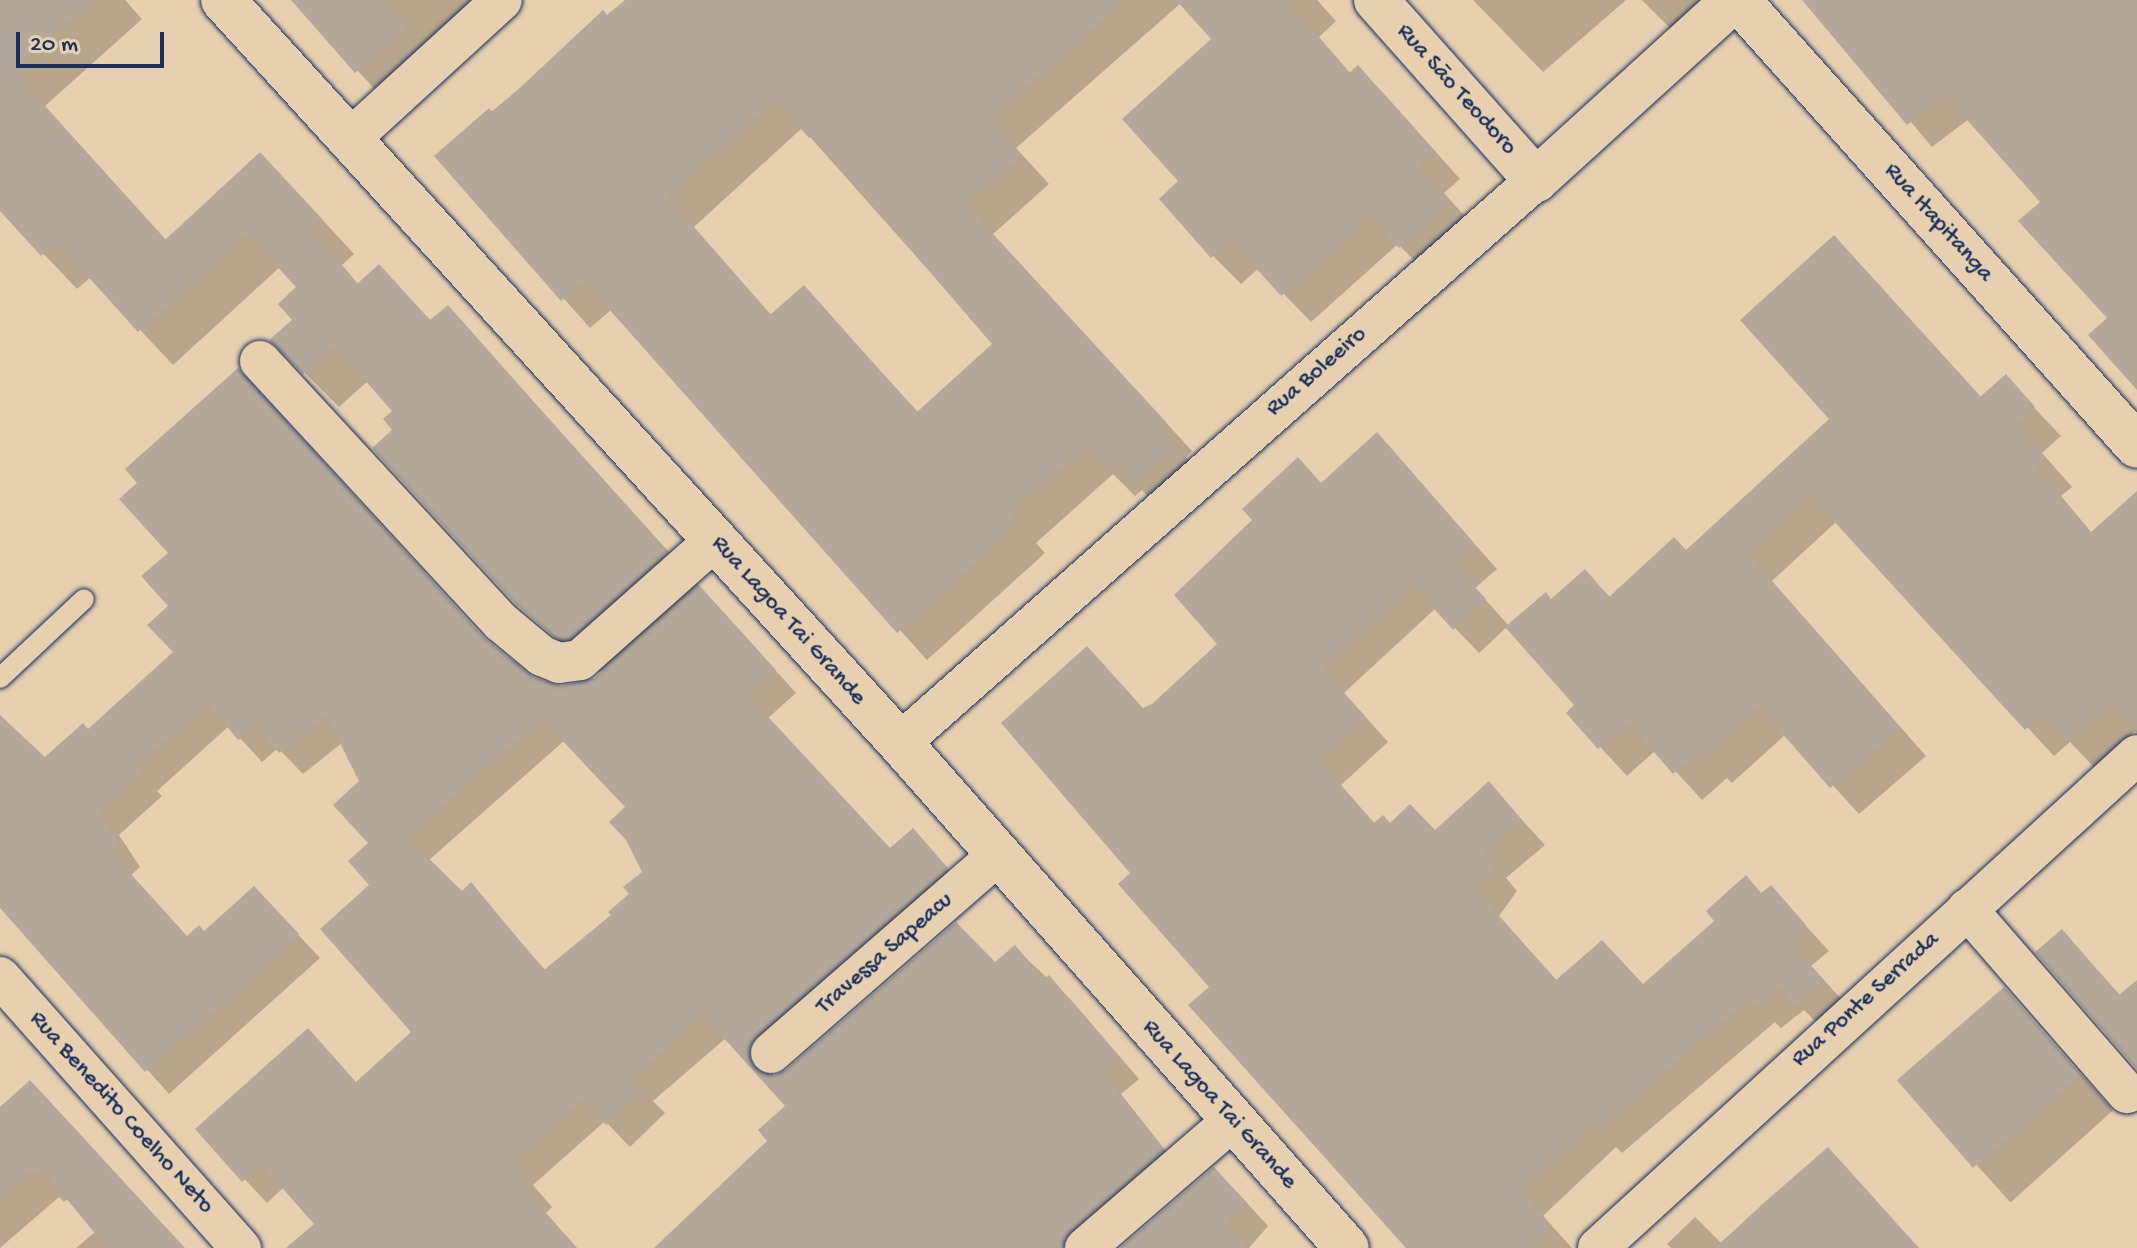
<!DOCTYPE html>
<html>
<head>
<meta charset="utf-8">
<style>
  body { margin:0 }
  #map { position:relative; width:2137px; height:1248px; overflow:hidden; background:#e7d0af; font-family:"Gochi Hand",sans-serif }
  div>[style] { position:absolute }
  [style*='--x'] { left:calc(var(--x)*1px); top:calc(var(--y)*1px); width:calc(var(--w)*1px); rotate:calc(var(--a)*1deg) }
  .shadow>* { inset:0; background:#0003; transform-origin:0 0 }
  .building>* { inset:0; background:#b4a89b; transform-origin:0 0 }
  .roads { filter:drop-shadow(0 0 2px #1b2f5e) drop-shadow(0 0 2px #1b2f5e) }
  .service>* { height:20px; margin:-10px; padding:0 10px; transform-origin:10px; border-radius:10px; background:#e7d0af }
  .minor>* { height:40px; margin:-20px; padding:0 20px; transform-origin:20px; border-radius:20px; background:#e7d0af }
  .tertiary>* { height:44px; margin:-22px; padding:0 22px; transform-origin:22px; border-radius:22px; background:#e7d0af }
  .secondary>* { height:44px; margin:-22px; padding:0 22px; transform-origin:22px; border-radius:22px; background:#e7d0af }
  span { translate:-50% -50%; white-space:nowrap; text-align:center; line-height:1.15; -webkit-text-stroke:8px #e7d0af; paint-order:stroke }
  .street-label { font-size:24px; color:#1b2f5e }
  .scale { position:absolute; left:16px; top:32px; width:148px; height:36px; box-sizing:border-box; border:4px solid #1b2f5e; border-top:0; padding-left:10px; font-size:24px; line-height:28px; white-space:nowrap; color:#1b2f5e; -webkit-text-stroke:6px #e7d0af; paint-order:stroke }
</style>
</head>
<body>
<div id="map">
  <div class="shadow">
    <div style="clip-path:polygon(evenodd,0 0,125px 0,142px 19px,45px 106px,167px 241px,294px 189px,354px 254px,342px 265px,359px 285px,379px 267px,431px 321px,448px 307px,796px 693px,768px 718px,891px 850px,913px 831px,969px 892px,778px 1059px,772px 1077px,995px 965px,1015px 948px,1072px 1001px,1139px 1079px,1121px 1094px,1184px 1174px,1099px 1248px,656px 1248px,770px 1141px,787px 1106px,726px 1038px,653px 1101px,665px 1113px,630px 1147px,605px 1121px,533px 1185px,552px 1207px,546px 1213px,577px 1248px,304px 1248px,316px 1224px,284px 1187px,267px 1203px,198px 1129px,357px 1083px,414px 1033px,372px 885px,362px 782px,342px 743px,303px 774px,278px 748px,262px 762px,229px 726px,157px 791px,162px 796px,119px 835px,140px 867px,131px 875px,188px 938px,277px 912px,320px 958px,169px 1094px,0 905px,0 718px,45px 760px,89px 731px,176px 652px,170px 553px,140px 484px,238px 371px,491px 646px,532px 679px,561px 688px,596px 679px,604px 672px,591px 670px,518px 604px,395px 430px,395px 411px,368px 381px,339px 407px,272px 340px,295px 320px,299px 287px,280px 267px,173px 365px,91px 277px,77px 289px,0 208px,0 0,565px 740px,628px 807px,644px 872px,614px 916px,546px 971px,471px 885px,462px 894px,428px 861px,565px 740px)"></div>
    <div style="clip-path:polygon(293px 0,488px 0,380px 95px)"></div>
    <div style="clip-path:polygon(evenodd,628px 0,1317px 0,1336px 21px,1319px 37px,1351px 74px,1358px 68px,1386px 96px,1460px 179px,1444px 193px,1477px 230px,1428px 274px,1398px 244px,1311px 322px,1259px 268px,1241px 284px,1213px 256px,1181px 181px,1214px 39px,1181px 3px,1016px 148px,1049px 184px,993px 234px,1192px 451px,1186px 457px,1203px 476px,1162px 511px,1142px 490px,1135px 496px,1113px 474px,1036px 543px,1045px 553px,927px 660px,612px 309px,590px 328px,437px 156px,628px 0,802px 128px,995px 345px,919px 413px,803px 287px,772px 316px,694px 227px,802px 128px)"></div>
    <div style="clip-path:polygon(1473px 0,1626px 0,1543px 72px)"></div>
    <div style="clip-path:polygon(1642px 0,1733px 0,1687px 45px)"></div>
    <div style="clip-path:polygon(1808px 0,2137px 0,2137px 388px,2110px 318px,2043px 202px,1969px 119px,1932px 147px)"></div>
    <div style="clip-path:polygon(1862px 266px,1982px 398px,2005px 377px,2061px 436px,2042px 453px,2072px 487px,2061px 496px,2092px 533px,2137px 518px,2137px 729px,2095px 768px,2070px 742px,2054px 756px,1837px 521px,1772px 581px,1926px 756px,1859px 814px,1786px 734px,1732px 783px,1727px 778px,1702px 800px,1656px 750px,1627px 776px,1569px 713px,1577px 705px,1508px 626px,1479px 653px,1436px 608px,1344px 693px,1388px 742px,1341px 785px,1375px 824px,1436px 832px,1489px 784px,1545px 845px,1506px 878px,1517px 891px,1499px 916px,1558px 982px,1644px 986px,1771px 888px,1829px 951px,1811px 966px,1847px 1005px,1822px 1028px,1804px 1010px,1781px 1028px,1775px 1022px,1622px 1153px,1616px 1147px,1543px 1216px,1572px 1248px,1409px 1248px,1132px 874px,1111px 674px,1144px 710px,1153px 706px,1220px 644px,1255px 520px,1298px 460px,1322px 484px,1377px 435px,1497px 569px,1475px 588px,1509px 626px,1552px 601px,1585px 572px,1611px 598px,1686px 552px,1832px 419px)"></div>
    <div style="clip-path:polygon(2062px 931px,2121px 996px,2137px 982px,2137px 1068px)"></div>
    <div style="left:2004px;top:989px;width:163px;height:138px;rotate:48deg"></div>
    <div style="clip-path:polygon(0 1110px,58px 1111px,185px 1248px,76px 1248px,96px 1231px,68px 1198px,64px 1202px,59px 1197px,0 1248px)"></div>
    <div style="clip-path:polygon(1828px 1150px,1918px 1248px,1671px 1248px,1667px 1244px,1695px 1217px,1722px 1244px)"></div>
    <div style="clip-path:polygon(1237px 1192px,1268px 1226px,1249px 1248px,1123px 1248px)"></div>
  </div>
  <div class="building">
    <div style="clip-path:polygon(0 0,91px 0,12px 70px,165px 240px,260px 152px,321px 218px,308px 230px,357px 284px,379px 264px,430px 320px,448px 305px,667px 552px,570px 638px,554px 636px,517px 605px,372px 448px,392px 430px,383px 419px,392px 411px,334px 345px,303px 374px,269px 340px,292px 320px,278px 304px,296px 287px,246px 233px,138px 332px,57px 242px,41px 256px,0 211px)"></div>
    <div style="clip-path:polygon(291px 0,381px 0,405px 28px,355px 73px)"></div>
    <div style="clip-path:polygon(evenodd,625px 0,1124px 0,989px 118px,1022px 155px,966px 205px,1166px 422px,1159px 428px,1176px 446px,1133px 484px,1113px 462px,1106px 469px,1085px 446px,1009px 513px,1018px 523px,897px 633px,584px 281px,561px 301px,434px 156px,489px 108px,493px 113px,603px 10px,607px 15px,625px 0,775px 99px,809px 138px,812px 135px,992px 344px,917px 412px,804px 285px,770px 315px,667px 197px,775px 99px)"></div>
    <div style="clip-path:polygon(1176px 0,1286px 0,1349px 73px,1358px 65px,1433px 150px,1417px 164px,1450px 201px,1399px 248px,1370px 216px,1281px 296px,1231px 240px,1211px 258px,1159px 199px,1178px 181px,1122px 119px,1211px 39px)"></div>
    <div style="clip-path:polygon(1802px 0,2137px 0,2137px 390px,2088px 335px,2107px 318px,2018px 221px,2040px 202px,1945px 95px,1907px 125px)"></div>
    <div style="clip-path:polygon(1834px 235px,1980px 397px,2006px 374px,2035px 407px,2016px 424px,2046px 458px,2035px 467px,2090px 533px,2137px 491px,2137px 733px,2109px 702px,2066px 741px,2042px 715px,2025px 730px,1809px 494px,1746px 552px,1899px 728px,1830px 788px,1758px 706px,1703px 756px,1698px 752px,1673px 774px,1628px 722px,1598px 749px,1566px 713px,1574px 705px,1505px 627px,1546px 592px,1551px 599px,1585px 569px,1609px 597px,1674px 537px,1686px 550px,1829px 419px,1740px 320px)"></div>
    <div style="clip-path:polygon(evenodd,238px 368px,484px 638px,533px 677px,561px 686px,595px 678px,699px 585px,775px 669px,747px 694px,890px 848px,913px 828px,948px 868px,756px 1036px,748px 1057px,754px 1069px,775px 1076px,786px 1070px,956px 922px,995px 962px,1015px 945px,1044px 979px,1049px 975px,1117px 1055px,1100px 1070px,1163px 1150px,1070px 1231px,1063px 1248px,654px 1248px,767px 1141px,758px 1130px,785px 1106px,703px 1015px,632px 1077px,644px 1089px,606px 1125px,582px 1099px,512px 1161px,531px 1183px,524px 1189px,577px 1248px,286px 1248px,314px 1224px,261px 1164px,242px 1182px,195px 1129px,308px 1028px,356px 1082px,411px 1032px,320px 929px,369px 885px,348px 861px,368px 843px,333px 805px,359px 781px,326px 715px,279px 753px,256px 725px,238px 740px,207px 702px,135px 767px,141px 772px,98px 811px,119px 843px,110px 851px,187px 936px,199px 925px,204px 931px,254px 886px,299px 934px,145px 1072px,0 908px,0 715px,45px 757px,83px 723px,88px 729px,173px 652px,147px 625px,168px 606px,141px 576px,168px 553px,119px 499px,137px 483px,125px 469px,238px 368px,541px 718px,625px 807px,609px 822px,626px 840px,642px 872px,623px 887px,629px 894px,608px 912px,611px 915px,544px 970px,471px 882px,462px 891px,407px 837px,541px 718px)"></div>
    <div style="clip-path:polygon(1377px 432px,1474px 543px,1452px 562px,1486px 599px,1453px 630px,1412px 584px,1321px 668px,1365px 716px,1318px 760px,1374px 823px,1383px 815px,1390px 823px,1410px 804px,1435px 830px,1489px 781px,1522px 820px,1483px 853px,1494px 865px,1476px 890px,1556px 980px,1602px 940px,1643px 984px,1714px 921px,1706px 911px,1746px 875px,1761px 893px,1771px 885px,1806px 925px,1788px 940px,1824px 980px,1796px 1005px,1779px 985px,1755px 1005px,1749px 998px,1596px 1130px,1591px 1124px,1520px 1190px,1552px 1226px,1529px 1248px,1406px 1248px,1188px 1005px,1209px 987px,1118px 884px,1130px 873px,1001px 723px,1087px 646px,1143px 708px,1152px 704px,1217px 644px,1174px 595px,1252px 520px,1242px 509px,1298px 457px,1321px 483px)"></div>
    <div style="clip-path:polygon(2062px 929px,2119px 995px,2137px 980px,2137px 1069px,2035px 952px)"></div>
    <div style="left:2004px;top:987px;width:116px;height:142px;rotate:49deg"></div>
    <div style="clip-path:polygon(30px 1080px,80px 1134px,184px 1248px,107px 1248px,42px 1169px,35px 1175px,30px 1170px,0 1197px,0 1107px)"></div>
    <div style="clip-path:polygon(1828px 1147px,1919px 1248px,1715px 1248px,1767px 1200px)"></div>
    <div style="clip-path:polygon(1214px 1167px,1246px 1202px,1225px 1222px,1248px 1248px,1120px 1248px)"></div>
  </div>
  <div class="roads">
    <div class="service">
      <div style="--x:0;--y:678;--w:115;--a:-43.2"></div>
    </div>
    <div class="minor">
      <div style="--x:349;--y:140;--w:207;--a:-42.5"></div>
      <div style="--x:260;--y:361;--w:355;--a:47.3"></div>
      <div style="--x:501;--y:622;--w:53;--a:39.7"></div>
      <div style="--x:542;--y:656;--w:18;--a:22"></div>
      <div style="--x:559;--y:663;--w:21;--a:-8"></div>
      <div style="--x:580;--y:660;--w:181;--a:-41.6"></div>
      <div style="--x:900;--y:743;--w:849;--a:-41.52"></div>
      <div style="--x:1967;--y:909;--w:244;--a:49"></div>
      <div style="--x:0;--y:977;--w:363;--a:48.4"></div>
      <div style="--x:771;--y:1053;--w:301;--a:-41.1"></div>
      <div style="--x:1085;--y:1248;--w:194;--a:-40.8"></div>
      <div style="--x:1598;--y:1248;--w:730;--a:-42.45"></div>
    </div>
    <div class="tertiary">
      <div style="--x:223;--y:0;--w:1005;--a:47.66"></div>
      <div style="--x:900;--y:743;--w:674;--a:48.49"></div>
    </div>
    <div class="secondary">
      <div style="--x:1376;--y:0;--w:241;--a:48.4"></div>
      <div style="--x:1536;--y:180;--w:268;--a:-42.3"></div>
      <div style="--x:1738;--y:0;--w:598;--a:48.18"></div>
    </div>
  </div>
  <div class="street-label">
    <span style="left:1456px;top:90px;rotate:48deg">Rua São Teodoro</span>
    <span style="left:1938px;top:223px;rotate:48deg">Rua Itapitanga</span>
    <span style="left:1317px;top:372px;rotate:-41deg">Rua Boleeiro</span>
    <span style="left:788px;top:621px;rotate:48deg">Rua Lagoa Tai Grande</span>
    <span style="left:885px;top:954px;rotate:-41deg">Travessa Sapeacu</span>
    <span style="left:1866px;top:1000px;rotate:-42deg">Rua Ponte Serrada</span>
    <span style="left:1219px;top:1105px;rotate:48deg">Rua Lagoa Tai Grande</span>
    <span style="left:121px;top:1113px;rotate:48deg">Rua Benedito Coelho Neto</span>
  </div>
  <div class="scale">20 m</div>
</div>
</body>
</html>
